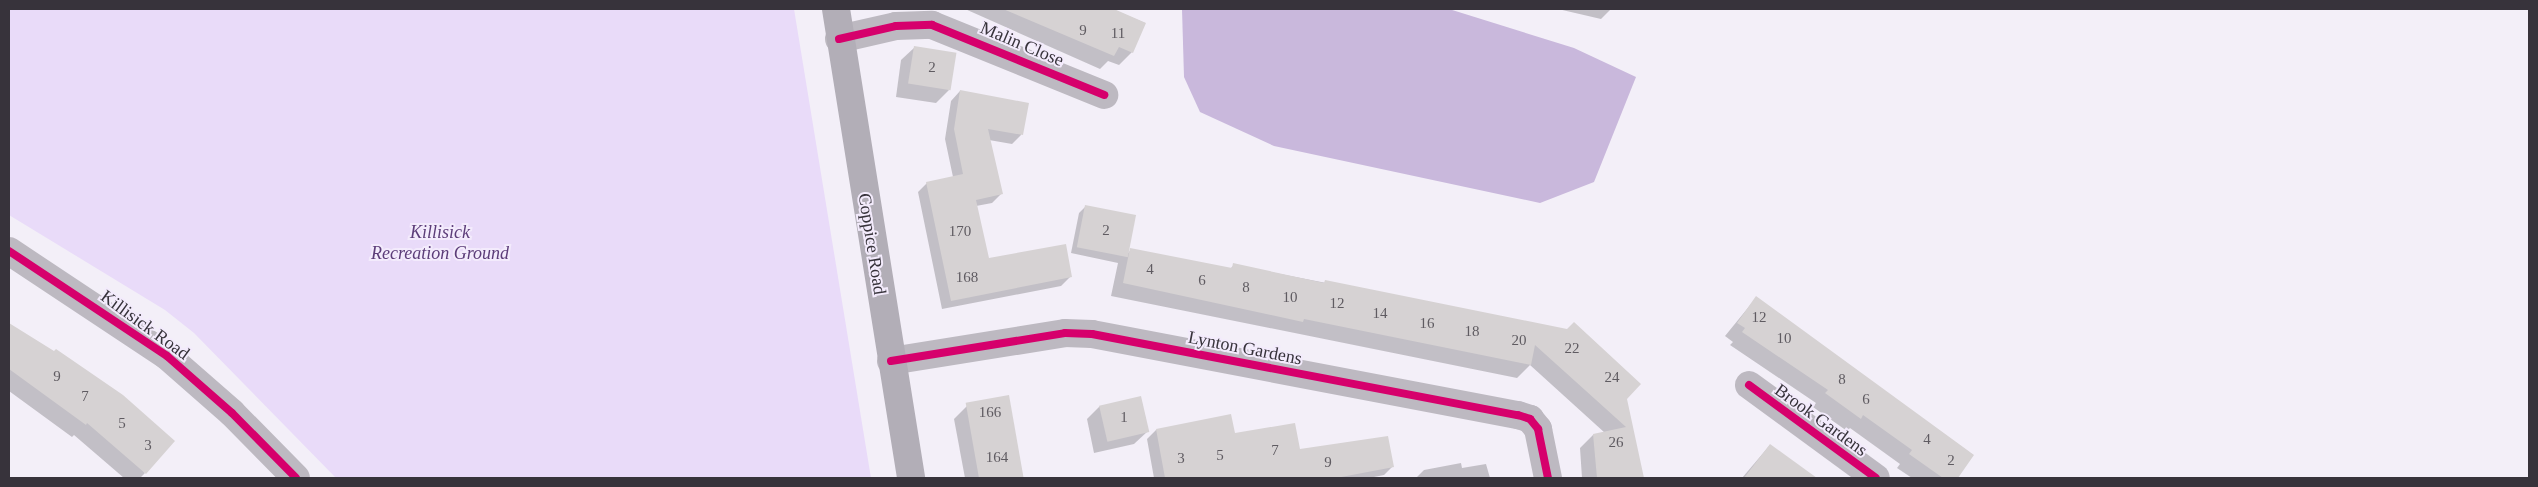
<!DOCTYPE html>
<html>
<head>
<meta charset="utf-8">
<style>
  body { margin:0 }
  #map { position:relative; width:2538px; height:487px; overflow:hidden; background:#f3eff8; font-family:Georgia,serif }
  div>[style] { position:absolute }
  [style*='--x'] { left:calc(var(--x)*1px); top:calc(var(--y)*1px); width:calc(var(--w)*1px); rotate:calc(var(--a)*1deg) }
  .green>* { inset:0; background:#e9dbf9 }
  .water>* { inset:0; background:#c9b8dc }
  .shadow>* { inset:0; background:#0003 }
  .building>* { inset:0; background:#d6d2d3; transform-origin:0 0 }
  .street>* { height:28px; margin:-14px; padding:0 14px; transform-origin:14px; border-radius:14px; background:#bdb9c1 }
  .secondary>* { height:28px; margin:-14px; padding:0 14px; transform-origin:14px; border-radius:14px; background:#b2aeb7 }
  .cycleway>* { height:8px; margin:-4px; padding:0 4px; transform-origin:4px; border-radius:4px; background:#d6006c }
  span { translate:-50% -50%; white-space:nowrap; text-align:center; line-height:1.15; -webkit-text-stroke:4px #f3ebfc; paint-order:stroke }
  .number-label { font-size:15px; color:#5f5b61 }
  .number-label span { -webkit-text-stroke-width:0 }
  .street-label { font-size:18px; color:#37333b }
  .park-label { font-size:18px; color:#5c3d79; font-style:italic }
  .frame { position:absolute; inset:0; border:10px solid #37333b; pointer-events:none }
</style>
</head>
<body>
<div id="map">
  <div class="green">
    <div style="clip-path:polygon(9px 9px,794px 9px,871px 478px,336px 478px,194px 333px,165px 310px,9px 215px)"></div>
  </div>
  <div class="water">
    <div style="clip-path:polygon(1182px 9px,1449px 9px,1574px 48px,1636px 77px,1594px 182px,1540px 203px,1274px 146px,1200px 112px,1184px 77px)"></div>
  </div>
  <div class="shadow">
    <div style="clip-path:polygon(965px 9px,1112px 9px,1145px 23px,1132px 52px,1119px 65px,1108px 61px,1100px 69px)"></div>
    <div style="clip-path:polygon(1558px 9px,1611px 9px,1601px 19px)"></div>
    <div style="clip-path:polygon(915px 47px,949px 90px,936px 103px,896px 97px,901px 60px)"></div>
    <div style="clip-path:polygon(960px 91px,1027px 104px,1021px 135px,1012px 144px,989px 140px,1001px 194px,992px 203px,976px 206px,988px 259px,1071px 276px,1061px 286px,942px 309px,918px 192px,927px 183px,953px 177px,945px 139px,951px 101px)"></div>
    <div style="clip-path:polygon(1086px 206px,1127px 254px,1131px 250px,1230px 269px,1234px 265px,1567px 330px,1626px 399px,1642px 478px,1582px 478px,1580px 448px,1593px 435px,1605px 433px,1530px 365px,1517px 378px,1111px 296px,1118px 263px,1071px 253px,1079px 213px)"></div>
    <div style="clip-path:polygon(1756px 298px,1973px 455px,1956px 478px,1912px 478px,1897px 468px,1900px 464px,1850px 428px,1847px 431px,1813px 407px,1816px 403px,1730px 345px,1733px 342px,1725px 336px)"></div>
    <div style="clip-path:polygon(9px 324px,54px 352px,145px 473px,140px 478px,124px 478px,74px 435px,72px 437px,9px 391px)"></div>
    <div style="clip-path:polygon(967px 406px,1020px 478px,965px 478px,954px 419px)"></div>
    <div style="clip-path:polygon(1100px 406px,1148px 431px,1134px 444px,1094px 453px,1087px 419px)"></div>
    <div style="clip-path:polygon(1156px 430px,1234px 435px,1298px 450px,1393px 466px,1384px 475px,1369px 478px,1154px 478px,1147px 439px)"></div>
    <div style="clip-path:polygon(1770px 445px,1815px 478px,1742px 478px)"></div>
    <div style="clip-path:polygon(1461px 463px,1462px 468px,1486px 464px,1490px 478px,1416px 478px,1424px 470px)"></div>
  </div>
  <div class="building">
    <div style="clip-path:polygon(1003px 9px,1114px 9px,1146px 23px,1133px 53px,1119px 47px,1114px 56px)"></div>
    <div style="left:914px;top:46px;width:43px;height:38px;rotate:9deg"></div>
    <div style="clip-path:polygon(960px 90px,1029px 103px,1023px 135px,988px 129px,1003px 194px,976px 200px,989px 258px,1066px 244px,1072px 277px,951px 301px,926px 182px,963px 174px,954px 129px)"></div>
    <div style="left:1085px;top:205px;width:52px;height:43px;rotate:11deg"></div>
    <div style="clip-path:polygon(1130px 248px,1232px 268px,1233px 263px,1324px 283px,1325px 280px,1567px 329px,1574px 322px,1641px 384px,1627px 399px,1644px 478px,1597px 478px,1593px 434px,1626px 427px,1535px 345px,1531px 365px,1304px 319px,1303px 322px,1123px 283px)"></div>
    <div style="clip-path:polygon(1756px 296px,1974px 455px,1958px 478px,1943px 478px,1909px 454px,1912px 450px,1863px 415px,1861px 419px,1825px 393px,1828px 390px,1742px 332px,1745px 328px,1737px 323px)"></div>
    <div style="clip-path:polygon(9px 323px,54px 351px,56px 349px,123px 395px,175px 441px,146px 474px,87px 423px,86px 425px,9px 369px)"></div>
    <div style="left:1009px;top:395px;width:84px;height:44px;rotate:80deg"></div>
    <div style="left:1141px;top:396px;width:37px;height:43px;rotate:77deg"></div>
    <div style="clip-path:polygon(1231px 414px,1235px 433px,1295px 423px,1300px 449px,1388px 436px,1394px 467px,1336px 478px,1165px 478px,1156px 429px)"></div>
    <div style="clip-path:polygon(1770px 444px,1817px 478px,1744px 478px)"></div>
  </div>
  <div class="street">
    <div style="--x:839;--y:39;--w:58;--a:-12.8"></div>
    <div style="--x:896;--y:26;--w:36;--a:-2"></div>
    <div style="--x:932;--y:25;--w:186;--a:22.1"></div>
    <div style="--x:9;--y:251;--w:190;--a:33.6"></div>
    <div style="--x:167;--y:356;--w:86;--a:41.2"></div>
    <div style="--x:232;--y:413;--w:91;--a:45.4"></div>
    <div style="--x:891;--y:361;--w:176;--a:-9.1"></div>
    <div style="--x:1065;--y:333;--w:27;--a:2"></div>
    <div style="--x:1092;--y:334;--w:434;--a:10.8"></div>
    <div style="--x:1518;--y:415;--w:13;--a:18"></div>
    <div style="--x:1530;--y:419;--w:13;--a:51"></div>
    <div style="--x:1538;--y:429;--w:50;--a:78.5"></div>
    <div style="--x:1749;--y:385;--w:157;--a:36.2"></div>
  </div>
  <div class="secondary">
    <div style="--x:836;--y:9;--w:475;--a:80.9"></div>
  </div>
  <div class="cycleway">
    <div style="--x:839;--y:39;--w:58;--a:-12.8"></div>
    <div style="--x:896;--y:26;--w:36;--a:-2"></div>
    <div style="--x:932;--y:25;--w:186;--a:22.1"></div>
    <div style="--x:9;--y:251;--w:190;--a:33.6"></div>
    <div style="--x:167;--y:356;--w:86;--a:41.2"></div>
    <div style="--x:232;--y:413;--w:91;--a:45.4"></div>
    <div style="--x:891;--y:361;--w:176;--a:-9.1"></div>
    <div style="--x:1065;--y:333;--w:27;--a:2"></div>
    <div style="--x:1092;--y:334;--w:434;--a:10.8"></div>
    <div style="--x:1518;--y:415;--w:13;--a:18"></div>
    <div style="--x:1530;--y:419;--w:13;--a:51"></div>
    <div style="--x:1538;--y:429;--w:50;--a:78.5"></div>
    <div style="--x:1749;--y:385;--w:157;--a:36.2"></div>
  </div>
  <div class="number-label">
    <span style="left:1083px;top:31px">9</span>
    <span style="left:1118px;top:34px">11</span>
    <span style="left:932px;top:68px">2</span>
    <span style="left:1106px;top:231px">2</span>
    <span style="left:960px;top:232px">170</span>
    <span style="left:1150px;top:270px">4</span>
    <span style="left:967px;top:278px">168</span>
    <span style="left:1202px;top:281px">6</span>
    <span style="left:1246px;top:288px">8</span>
    <span style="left:1290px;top:298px">10</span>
    <span style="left:1337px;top:304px">12</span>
    <span style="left:1380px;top:314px">14</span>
    <span style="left:1759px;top:318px">12</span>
    <span style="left:1427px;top:324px">16</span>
    <span style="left:1472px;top:332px">18</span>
    <span style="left:1784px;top:339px">10</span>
    <span style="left:1519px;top:341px">20</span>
    <span style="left:1572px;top:349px">22</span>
    <span style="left:57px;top:377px">9</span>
    <span style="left:1612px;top:378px">24</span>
    <span style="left:1842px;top:380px">8</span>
    <span style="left:85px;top:397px">7</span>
    <span style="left:1866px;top:400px">6</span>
    <span style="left:990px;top:413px">166</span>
    <span style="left:1124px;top:418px">1</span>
    <span style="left:122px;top:424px">5</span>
    <span style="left:1927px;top:440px">4</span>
    <span style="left:1616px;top:443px">26</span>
    <span style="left:148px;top:446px">3</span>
    <span style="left:1275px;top:451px">7</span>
    <span style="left:1220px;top:456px">5</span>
    <span style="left:997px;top:458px">164</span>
    <span style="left:1181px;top:459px">3</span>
    <span style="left:1951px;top:461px">2</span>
    <span style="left:1328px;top:463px">9</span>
  </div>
  <div class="street-label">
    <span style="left:1022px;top:44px;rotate:23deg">Malin Close</span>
    <span style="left:872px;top:244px;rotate:81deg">Coppice Road</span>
    <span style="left:145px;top:325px;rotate:36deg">Killisick Road</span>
    <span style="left:1245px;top:348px;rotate:11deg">Lynton Gardens</span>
    <span style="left:1821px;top:420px;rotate:36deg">Brook Gardens</span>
  </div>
  <div class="park-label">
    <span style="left:440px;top:243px">Killisick<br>Recreation Ground</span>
  </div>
  <div class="frame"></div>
</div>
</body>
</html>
